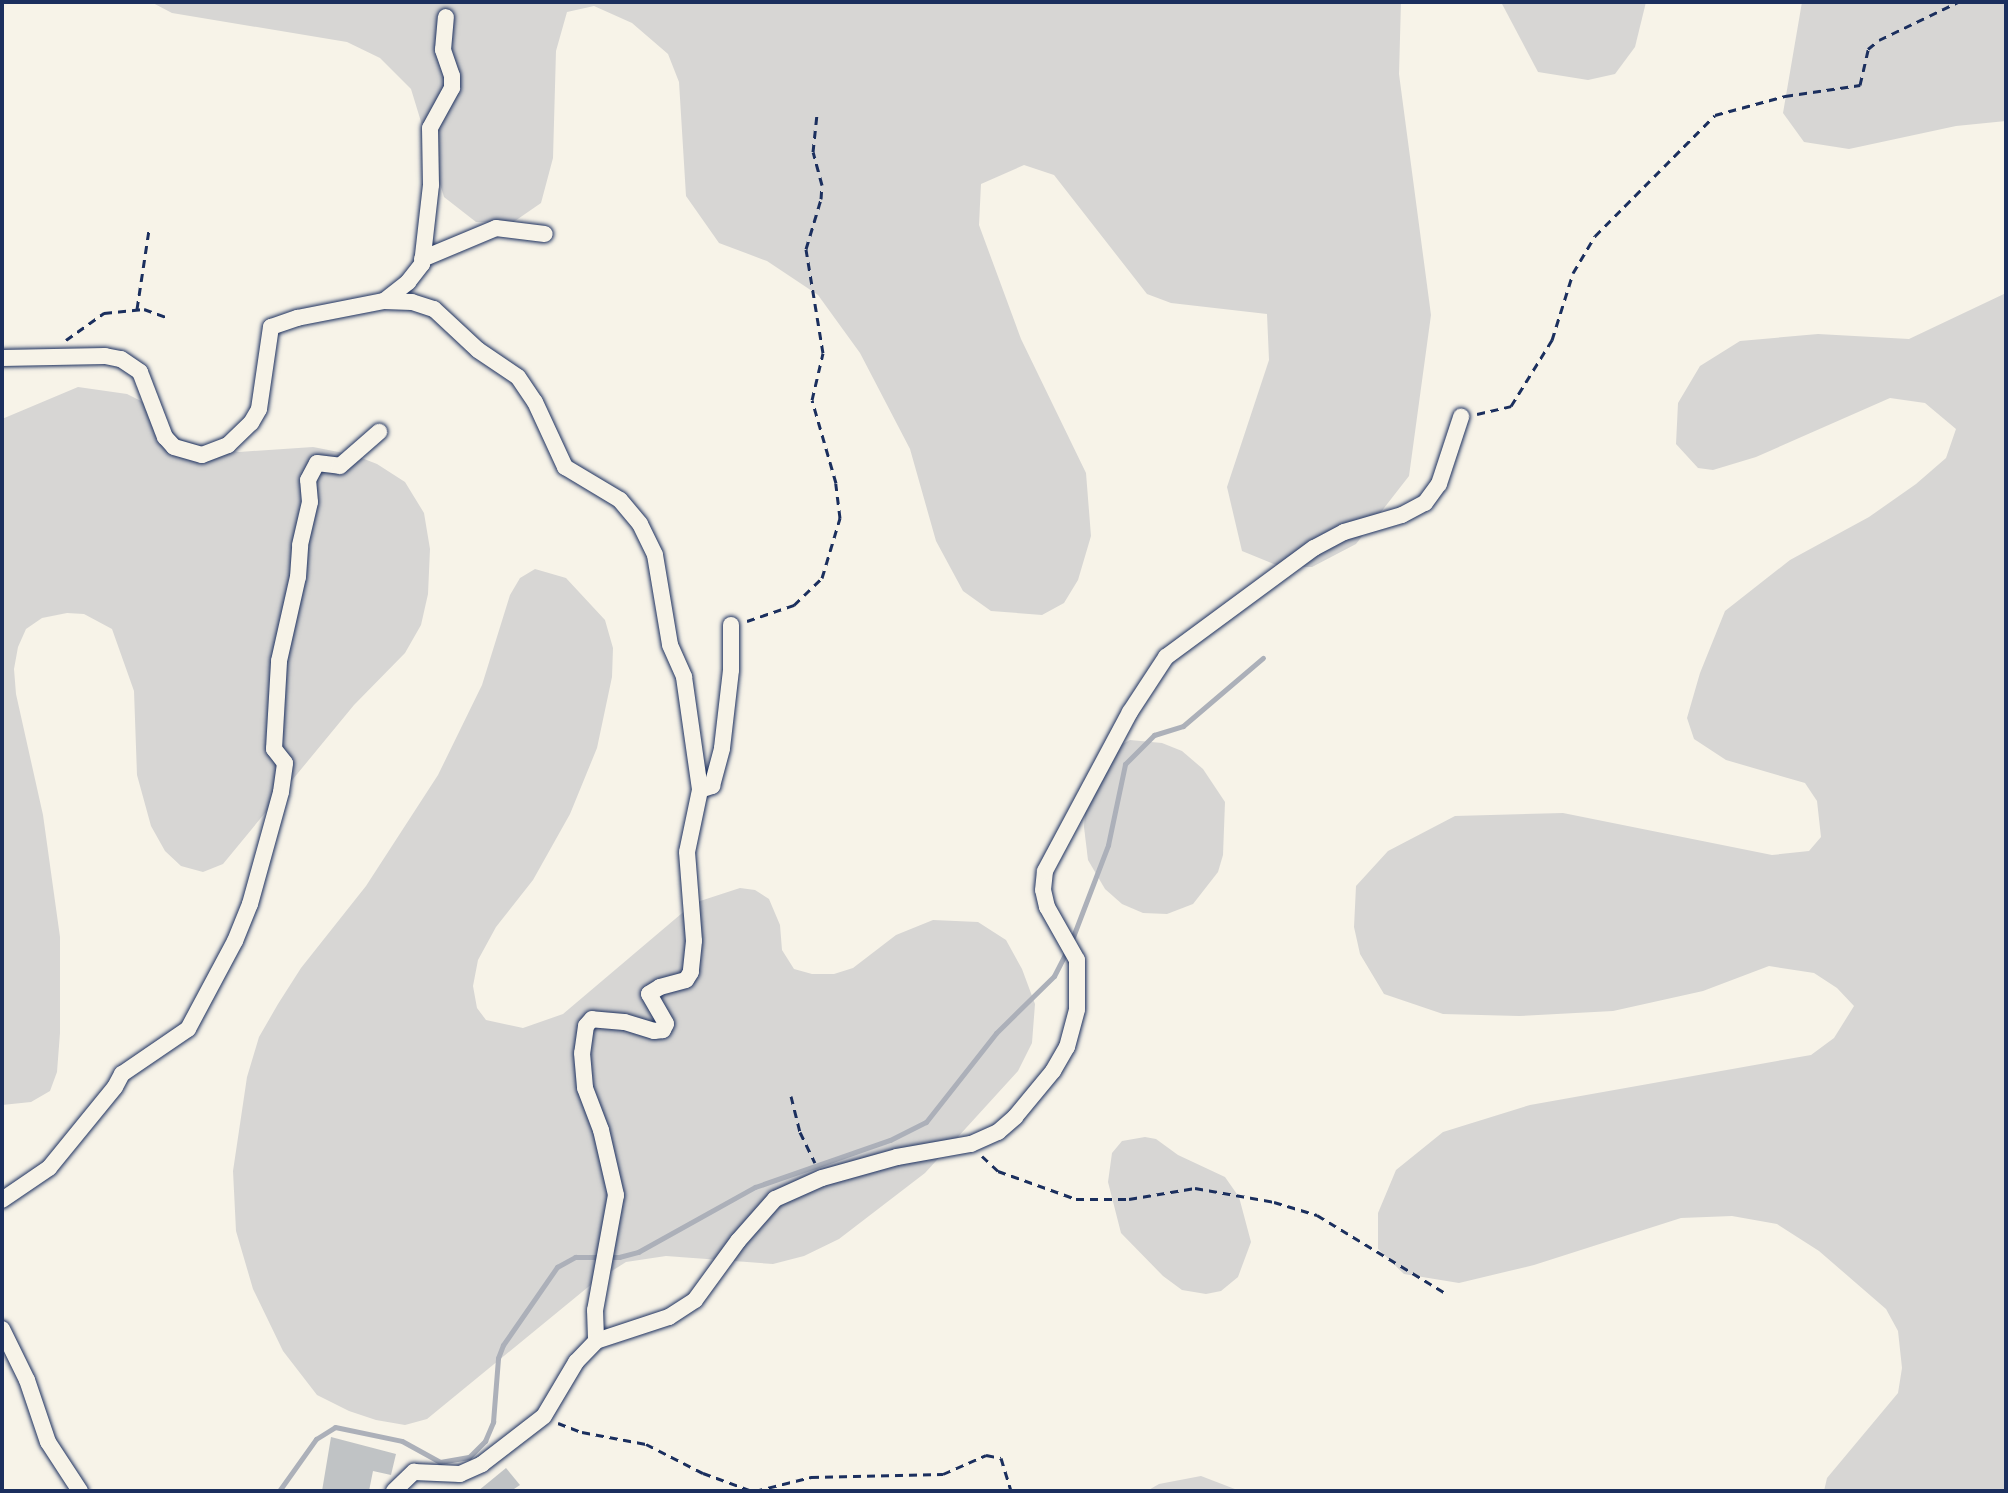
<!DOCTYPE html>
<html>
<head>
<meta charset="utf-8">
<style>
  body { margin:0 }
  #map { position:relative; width:2008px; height:1493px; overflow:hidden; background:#f7f3e8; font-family:"Comic Neue",sans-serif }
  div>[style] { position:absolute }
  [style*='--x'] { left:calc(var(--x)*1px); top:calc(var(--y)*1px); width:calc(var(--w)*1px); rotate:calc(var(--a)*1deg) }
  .green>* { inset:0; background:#d7d6d4 }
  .stream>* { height:5px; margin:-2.5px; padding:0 2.5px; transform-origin:2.5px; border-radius:2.5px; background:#acb0b9 }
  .building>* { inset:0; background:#c0c3c5 }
  .path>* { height:3px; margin-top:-1.5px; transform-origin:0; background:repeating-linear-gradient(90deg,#1b2f5e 0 8px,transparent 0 14px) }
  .roads { filter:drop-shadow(0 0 2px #1b2f5e) drop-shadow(0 0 2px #1b2f5e) }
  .street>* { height:16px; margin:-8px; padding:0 8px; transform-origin:8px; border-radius:8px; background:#f7f3e8 }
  span { translate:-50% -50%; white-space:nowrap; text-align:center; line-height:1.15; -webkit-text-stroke:6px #f7f3e8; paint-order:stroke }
  .frame { position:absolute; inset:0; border:4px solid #1b2f5e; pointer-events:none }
</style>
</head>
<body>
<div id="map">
  <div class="green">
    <div style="clip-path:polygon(151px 2px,1401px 2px,1399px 74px,1431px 315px,1409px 476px,1356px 544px,1312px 567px,1281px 567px,1242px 551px,1227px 487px,1269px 360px,1267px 314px,1171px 303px,1147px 294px,1054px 175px,1024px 165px,981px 184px,979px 225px,1021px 339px,1086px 473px,1091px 536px,1078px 580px,1064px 603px,1042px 615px,991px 611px,963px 591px,936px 541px,910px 449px,860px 353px,818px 295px,767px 261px,719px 243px,686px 196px,679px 82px,668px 54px,632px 23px,594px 6px,567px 12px,556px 51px,553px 158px,541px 203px,512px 223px,476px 222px,444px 197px,411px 89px,380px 58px,347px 42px,172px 13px)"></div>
    <div style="clip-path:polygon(1501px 2px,1646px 2px,1635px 47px,1615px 74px,1588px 80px,1538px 72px)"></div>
    <div style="clip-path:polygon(1802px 2px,2006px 2px,2006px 121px,1956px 126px,1849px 149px,1804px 142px,1783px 113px)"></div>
    <div style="clip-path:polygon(2006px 293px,2006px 1491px,1824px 1491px,1827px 1478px,1898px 1393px,1902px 1368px,1898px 1331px,1886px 1309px,1819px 1251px,1777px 1224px,1732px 1216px,1681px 1218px,1534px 1265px,1459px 1283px,1404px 1274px,1378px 1249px,1378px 1213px,1396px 1170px,1443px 1132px,1530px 1105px,1811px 1055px,1834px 1038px,1854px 1006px,1837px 988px,1814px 973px,1769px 966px,1703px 991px,1613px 1011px,1519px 1016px,1443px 1014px,1384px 994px,1360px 954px,1354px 927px,1356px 886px,1388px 851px,1455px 816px,1563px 813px,1772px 855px,1809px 851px,1821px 837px,1817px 801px,1805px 783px,1726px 760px,1694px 739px,1687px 718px,1700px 673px,1725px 611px,1790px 560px,1869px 517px,1916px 484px,1946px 458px,1956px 429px,1925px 403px,1890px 398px,1756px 457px,1713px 470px,1698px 468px,1676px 444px,1678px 403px,1700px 366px,1740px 341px,1818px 334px,1909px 339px)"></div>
    <div style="clip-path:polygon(78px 387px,127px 394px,141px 401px,180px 439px,203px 446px,239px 452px,313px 447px,354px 455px,377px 464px,405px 482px,424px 513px,430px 549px,428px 594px,421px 625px,405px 653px,354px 705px,223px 864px,203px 872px,181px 866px,165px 851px,151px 826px,137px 775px,134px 691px,112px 629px,84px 614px,67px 613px,42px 618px,26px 629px,18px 647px,14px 669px,16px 694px,43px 815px,60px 937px,60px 1033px,57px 1072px,50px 1091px,31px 1102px,2px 1105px,2px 419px)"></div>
    <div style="clip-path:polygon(535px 569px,566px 578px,605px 620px,613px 648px,612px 677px,597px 748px,570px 814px,533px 880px,496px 927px,478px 960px,473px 986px,477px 1008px,486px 1020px,523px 1028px,563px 1014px,694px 903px,740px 888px,755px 890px,769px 899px,780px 925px,782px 950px,794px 969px,812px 974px,834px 974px,853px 968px,896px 935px,933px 920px,978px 922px,1006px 940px,1022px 969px,1035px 1004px,1032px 1043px,1018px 1071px,925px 1173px,839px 1239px,804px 1256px,773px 1264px,666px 1256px,626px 1262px,593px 1283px,427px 1419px,405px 1425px,376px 1420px,349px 1411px,317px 1395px,283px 1351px,253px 1289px,236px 1231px,233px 1171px,247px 1077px,259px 1037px,278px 1004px,301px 968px,366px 886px,438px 775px,482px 685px,510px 595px,520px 578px)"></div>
    <div style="clip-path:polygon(1130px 740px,1162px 743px,1182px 751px,1203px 769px,1225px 802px,1223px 855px,1218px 872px,1193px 904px,1167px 914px,1143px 913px,1122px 904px,1105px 889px,1088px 860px,1084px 827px,1086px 798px,1109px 751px)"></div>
    <div style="clip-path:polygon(1145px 1137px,1156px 1139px,1178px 1155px,1225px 1177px,1239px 1197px,1251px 1242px,1238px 1277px,1221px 1291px,1206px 1294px,1182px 1290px,1163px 1276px,1121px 1233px,1108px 1182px,1112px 1153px,1122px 1141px)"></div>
    <div style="clip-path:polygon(1201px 1476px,1240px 1491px,1147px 1491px,1159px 1484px)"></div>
  </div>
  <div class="stream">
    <div style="--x:1071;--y:942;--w:104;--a:-69.1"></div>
    <div style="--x:1108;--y:845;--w:83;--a:-78.1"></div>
    <div style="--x:1125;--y:764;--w:41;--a:-45"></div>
    <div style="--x:1154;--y:735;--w:30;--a:-17"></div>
    <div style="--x:1183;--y:726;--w:105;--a:-40.4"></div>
    <div style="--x:279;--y:1491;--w:64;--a:-54.6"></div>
    <div style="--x:316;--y:1439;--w:22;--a:-32"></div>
    <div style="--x:335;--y:1427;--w:68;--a:11.8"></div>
    <div style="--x:402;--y:1441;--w:43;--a:28.9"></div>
    <div style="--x:440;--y:1462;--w:29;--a:-10"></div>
    <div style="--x:469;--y:1457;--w:23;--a:-45"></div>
    <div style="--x:485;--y:1441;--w:21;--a:-67"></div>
    <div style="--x:493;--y:1422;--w:64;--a:-85.5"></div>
    <div style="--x:498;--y:1358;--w:14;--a:-69"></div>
    <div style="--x:503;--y:1345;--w:95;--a:-55.3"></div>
    <div style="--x:557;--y:1267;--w:21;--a:-29"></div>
    <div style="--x:575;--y:1257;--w:44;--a:0"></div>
    <div style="--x:619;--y:1257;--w:20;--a:-15"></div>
    <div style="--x:638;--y:1252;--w:134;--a:-29.1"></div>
    <div style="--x:755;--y:1187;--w:143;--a:-19.2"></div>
    <div style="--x:890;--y:1140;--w:40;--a:-26.6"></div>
    <div style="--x:926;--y:1122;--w:113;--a:-51.8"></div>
    <div style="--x:996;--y:1033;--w:81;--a:-44.5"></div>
    <div style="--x:1054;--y:976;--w:28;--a:-63"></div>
  </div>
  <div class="building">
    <div style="clip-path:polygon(331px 1437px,396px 1454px,391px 1475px,373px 1471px,369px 1491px,322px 1491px)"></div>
    <div style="clip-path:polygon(506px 1468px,520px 1485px,511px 1491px,478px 1491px)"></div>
  </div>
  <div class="path">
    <div style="--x:137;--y:309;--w:80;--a:-81.4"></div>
    <div style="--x:66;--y:340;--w:47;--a:-35.4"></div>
    <div style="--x:104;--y:313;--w:40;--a:-5.7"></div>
    <div style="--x:144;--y:309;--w:23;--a:20"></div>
    <div style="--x:1477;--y:414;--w:35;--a:-13"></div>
    <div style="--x:1511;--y:406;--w:78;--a:-58.2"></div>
    <div style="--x:1552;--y:340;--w:70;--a:-72.6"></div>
    <div style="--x:1573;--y:273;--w:43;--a:-59.3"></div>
    <div style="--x:1595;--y:236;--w:170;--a:-45.2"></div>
    <div style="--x:1715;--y:115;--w:73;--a:-15.2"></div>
    <div style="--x:1785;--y:96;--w:76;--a:-8.3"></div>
    <div style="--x:1860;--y:85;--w:37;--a:-77"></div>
    <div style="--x:1868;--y:49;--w:14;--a:-39"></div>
    <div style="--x:1879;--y:40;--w:88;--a:-25.7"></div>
    <div style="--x:747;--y:621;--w:50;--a:-18.8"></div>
    <div style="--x:794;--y:605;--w:39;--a:-44"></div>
    <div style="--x:822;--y:578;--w:63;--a:-73.3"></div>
    <div style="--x:840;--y:518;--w:35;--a:-97"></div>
    <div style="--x:836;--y:483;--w:86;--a:-106.1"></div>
    <div style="--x:812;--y:400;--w:48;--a:-76.8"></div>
    <div style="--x:823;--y:353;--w:105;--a:-99.3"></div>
    <div style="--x:806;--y:249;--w:52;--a:-73.3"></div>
    <div style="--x:821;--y:199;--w:14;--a:-86"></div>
    <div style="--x:822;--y:185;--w:34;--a:-105"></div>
    <div style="--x:813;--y:152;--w:36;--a:-84"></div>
    <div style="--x:791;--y:1096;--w:37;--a:76"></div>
    <div style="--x:800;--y:1132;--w:34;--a:64"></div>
    <div style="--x:982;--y:1156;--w:22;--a:43"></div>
    <div style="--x:998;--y:1171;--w:83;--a:19.7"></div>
    <div style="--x:1076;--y:1199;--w:53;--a:0"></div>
    <div style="--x:1129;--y:1199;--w:67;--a:-9.5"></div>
    <div style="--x:1195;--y:1188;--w:80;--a:10"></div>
    <div style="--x:1274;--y:1202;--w:45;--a:16.8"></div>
    <div style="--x:1317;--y:1215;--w:152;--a:31.3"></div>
    <div style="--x:558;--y:1423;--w:26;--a:21"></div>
    <div style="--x:582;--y:1432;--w:65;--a:10.6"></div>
    <div style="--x:646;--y:1444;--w:64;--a:27"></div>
    <div style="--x:703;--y:1473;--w:52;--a:20.2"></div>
    <div style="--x:755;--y:1491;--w:58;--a:-14"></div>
    <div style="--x:811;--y:1477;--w:132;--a:-1.3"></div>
    <div style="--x:943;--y:1474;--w:47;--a:-23.8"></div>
    <div style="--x:986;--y:1455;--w:15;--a:11"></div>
    <div style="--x:1001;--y:1458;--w:34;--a:73"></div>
  </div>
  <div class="roads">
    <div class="street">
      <div style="--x:422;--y:259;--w:80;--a:-22.7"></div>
      <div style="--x:496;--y:228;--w:49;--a:7"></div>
      <div style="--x:384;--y:301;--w:28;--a:2"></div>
      <div style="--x:412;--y:302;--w:23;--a:18"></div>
      <div style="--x:434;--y:309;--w:60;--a:43"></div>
      <div style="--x:478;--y:350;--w:48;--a:34"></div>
      <div style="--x:518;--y:377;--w:30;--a:56"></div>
      <div style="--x:535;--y:402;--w:72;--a:65.2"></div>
      <div style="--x:565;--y:467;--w:64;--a:31"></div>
      <div style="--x:620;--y:500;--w:31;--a:50"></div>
      <div style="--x:640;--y:524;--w:34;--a:64"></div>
      <div style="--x:655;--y:555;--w:91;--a:80.5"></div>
      <div style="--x:670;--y:645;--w:35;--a:66"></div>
      <div style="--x:684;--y:677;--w:114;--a:81.9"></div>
      <div style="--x:700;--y:790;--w:63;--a:101.8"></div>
      <div style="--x:687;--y:852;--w:89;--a:85.5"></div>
      <div style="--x:694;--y:941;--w:31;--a:96"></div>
      <div style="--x:691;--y:972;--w:9;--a:122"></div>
      <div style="--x:686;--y:980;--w:27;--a:165"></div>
      <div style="--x:660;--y:987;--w:13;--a:148"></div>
      <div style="--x:649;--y:994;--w:34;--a:60"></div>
      <div style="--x:666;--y:1024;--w:7;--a:117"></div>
      <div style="--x:663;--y:1030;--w:9;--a:174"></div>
      <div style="--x:654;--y:1031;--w:31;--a:-163"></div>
      <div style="--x:624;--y:1022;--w:32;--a:-175"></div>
      <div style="--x:592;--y:1019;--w:9;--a:131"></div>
      <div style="--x:586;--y:1026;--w:27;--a:98"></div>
      <div style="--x:582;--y:1053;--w:35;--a:85"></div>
      <div style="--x:585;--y:1088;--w:45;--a:69.1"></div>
      <div style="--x:601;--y:1130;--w:67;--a:77"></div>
      <div style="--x:616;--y:1195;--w:117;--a:100.3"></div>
      <div style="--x:595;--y:1310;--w:31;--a:88"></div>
      <div style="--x:2;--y:358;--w:103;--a:-1.1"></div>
      <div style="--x:105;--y:356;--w:16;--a:11"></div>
      <div style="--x:121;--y:359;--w:23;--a:34"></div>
      <div style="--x:140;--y:372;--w:70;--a:69"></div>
      <div style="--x:165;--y:437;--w:13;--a:48"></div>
      <div style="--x:174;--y:447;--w:29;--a:16"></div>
      <div style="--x:202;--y:455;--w:28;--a:-21"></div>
      <div style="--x:228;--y:445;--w:32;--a:-44"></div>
      <div style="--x:251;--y:423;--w:16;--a:-60"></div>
      <div style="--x:259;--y:409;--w:83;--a:-81.7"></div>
      <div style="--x:271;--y:327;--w:28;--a:-19"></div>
      <div style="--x:297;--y:318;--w:89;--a:-11.1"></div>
      <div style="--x:384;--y:301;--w:31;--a:-38"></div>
      <div style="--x:408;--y:282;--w:23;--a:-52"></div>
      <div style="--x:422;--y:264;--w:80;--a:-83.5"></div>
      <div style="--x:431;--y:185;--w:57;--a:-91"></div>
      <div style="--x:430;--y:128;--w:46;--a:-61.2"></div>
      <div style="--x:452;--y:88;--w:12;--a:-90"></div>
      <div style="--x:452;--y:76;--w:28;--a:-109"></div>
      <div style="--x:443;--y:50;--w:33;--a:-85"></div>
      <div style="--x:700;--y:790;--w:13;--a:-18"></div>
      <div style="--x:712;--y:786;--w:39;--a:-75"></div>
      <div style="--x:722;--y:748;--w:79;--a:-83.4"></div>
      <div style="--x:731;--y:670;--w:45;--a:-90"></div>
      <div style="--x:2;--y:1200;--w:57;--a:-34.2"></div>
      <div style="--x:49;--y:1168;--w:104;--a:-50.8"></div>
      <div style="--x:115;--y:1087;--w:15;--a:-62"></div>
      <div style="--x:122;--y:1074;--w:80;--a:-34.3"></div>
      <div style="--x:188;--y:1029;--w:100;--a:-61.9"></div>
      <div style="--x:235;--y:941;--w:40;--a:-68"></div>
      <div style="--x:250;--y:904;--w:116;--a:-74.5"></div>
      <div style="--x:281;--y:792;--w:29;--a:-82"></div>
      <div style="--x:285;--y:763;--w:18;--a:-128"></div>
      <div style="--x:274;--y:749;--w:88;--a:-86.7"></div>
      <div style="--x:279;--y:661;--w:86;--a:-77.3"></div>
      <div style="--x:298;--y:577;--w:32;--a:-86"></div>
      <div style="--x:300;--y:545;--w:44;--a:-76.9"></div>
      <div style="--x:310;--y:502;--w:22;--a:-95"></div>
      <div style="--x:308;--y:480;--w:19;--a:-62"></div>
      <div style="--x:317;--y:463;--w:23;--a:7"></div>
      <div style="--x:340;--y:466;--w:52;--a:-41.1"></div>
      <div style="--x:2;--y:1329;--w:57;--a:63.9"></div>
      <div style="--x:27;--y:1380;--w:65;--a:71.3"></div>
      <div style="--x:48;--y:1442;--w:59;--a:56.9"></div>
      <div style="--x:394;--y:1491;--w:28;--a:-44"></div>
      <div style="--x:414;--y:1472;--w:46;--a:2.5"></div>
      <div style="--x:460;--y:1474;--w:24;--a:-24"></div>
      <div style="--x:482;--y:1464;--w:78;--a:-37.7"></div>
      <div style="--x:544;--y:1416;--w:63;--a:-59.3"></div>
      <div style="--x:576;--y:1362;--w:29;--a:-46"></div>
      <div style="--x:596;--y:1341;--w:77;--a:-18.2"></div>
      <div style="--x:669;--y:1317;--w:31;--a:-33"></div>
      <div style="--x:695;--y:1300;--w:73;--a:-53.9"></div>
      <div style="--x:738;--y:1241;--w:56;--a:-48.6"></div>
      <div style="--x:775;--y:1199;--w:51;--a:-24.1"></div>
      <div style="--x:822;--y:1178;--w:78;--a:-15.6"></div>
      <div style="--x:897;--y:1157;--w:75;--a:-10"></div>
      <div style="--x:971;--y:1144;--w:30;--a:-24"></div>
      <div style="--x:998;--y:1132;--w:23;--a:-41"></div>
      <div style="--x:1015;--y:1117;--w:60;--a:-50.4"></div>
      <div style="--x:1053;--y:1071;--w:28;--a:-60"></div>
      <div style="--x:1067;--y:1047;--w:39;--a:-75"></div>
      <div style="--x:1077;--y:1009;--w:49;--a:-90"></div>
      <div style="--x:1077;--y:960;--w:61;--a:-119.5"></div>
      <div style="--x:1047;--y:907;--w:17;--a:-103"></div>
      <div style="--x:1043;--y:890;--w:19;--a:-84"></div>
      <div style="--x:1045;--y:871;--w:180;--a:-61.9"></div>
      <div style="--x:1130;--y:712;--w:66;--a:-56.8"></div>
      <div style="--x:1166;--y:657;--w:184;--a:-36.4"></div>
      <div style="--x:1314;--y:548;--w:34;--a:-28"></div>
      <div style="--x:1344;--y:532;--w:60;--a:-16.3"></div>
      <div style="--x:1402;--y:515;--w:26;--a:-28"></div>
      <div style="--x:1425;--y:503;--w:24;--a:-54"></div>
      <div style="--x:1439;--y:484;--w:71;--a:-71.8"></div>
    </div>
  </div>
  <div class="frame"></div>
</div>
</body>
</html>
